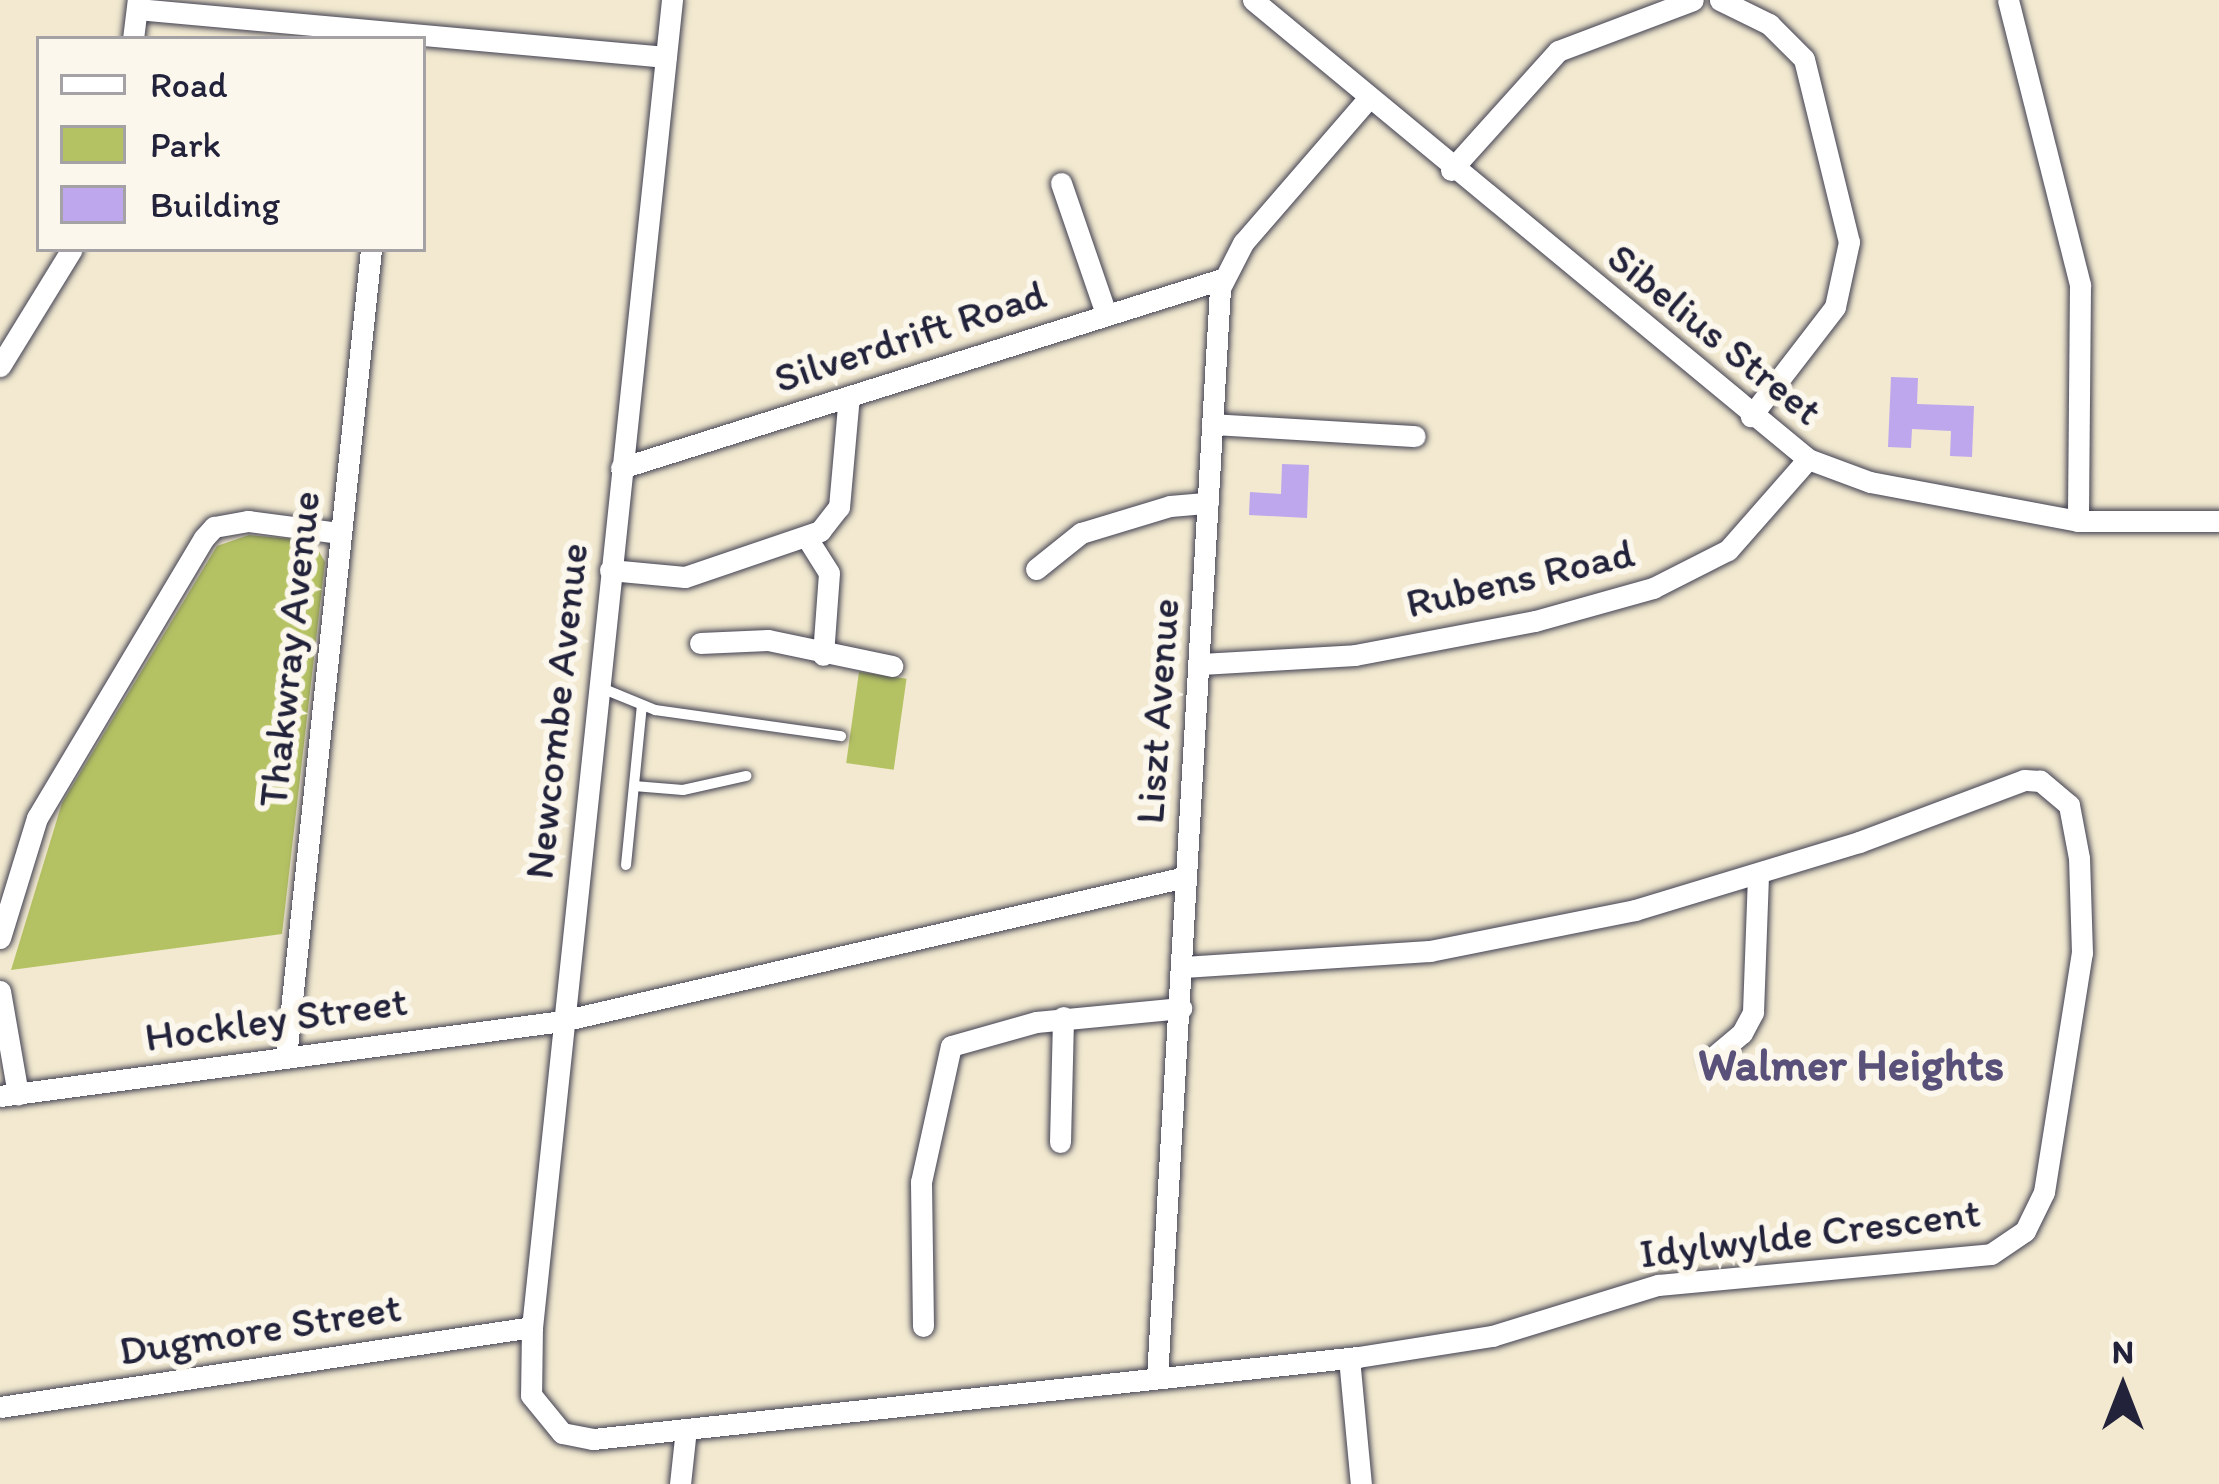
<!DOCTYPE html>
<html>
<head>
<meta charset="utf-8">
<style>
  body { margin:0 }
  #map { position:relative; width:2219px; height:1484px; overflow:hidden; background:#f2e9d0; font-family:Itim,sans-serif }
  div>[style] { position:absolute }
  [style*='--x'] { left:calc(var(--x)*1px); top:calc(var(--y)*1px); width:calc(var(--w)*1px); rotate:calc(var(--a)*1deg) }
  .green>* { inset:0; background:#b5c263; transform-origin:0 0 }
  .building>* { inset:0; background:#bea7ec }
  .roads { filter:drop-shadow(0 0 3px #414051) drop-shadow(0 0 3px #414051) }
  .lane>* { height:10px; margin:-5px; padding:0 5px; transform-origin:5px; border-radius:5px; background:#fff }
  .street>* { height:21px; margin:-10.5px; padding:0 10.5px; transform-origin:10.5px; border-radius:10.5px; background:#fff }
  span { translate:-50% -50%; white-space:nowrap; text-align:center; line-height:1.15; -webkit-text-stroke:12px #fbf7ec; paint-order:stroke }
  .street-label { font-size:42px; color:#22223b }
  .neighbourhood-label { font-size:45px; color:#595179; font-weight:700 }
  .legend { position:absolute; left:36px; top:36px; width:390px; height:216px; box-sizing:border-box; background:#fbf7ec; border:3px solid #a4a2a5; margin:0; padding:15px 21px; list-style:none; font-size:36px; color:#22223b }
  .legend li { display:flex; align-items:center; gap:24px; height:60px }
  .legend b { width:60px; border:3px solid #a4a2a5 }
  .north { position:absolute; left:2063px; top:1328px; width:120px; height:120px; -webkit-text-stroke:9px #fbf7ec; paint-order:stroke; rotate:0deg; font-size:33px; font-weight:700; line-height:48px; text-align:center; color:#22223b }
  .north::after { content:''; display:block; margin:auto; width:42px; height:54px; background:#22223b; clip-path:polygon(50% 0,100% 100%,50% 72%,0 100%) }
</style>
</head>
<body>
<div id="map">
  <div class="green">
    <div style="clip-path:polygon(249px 535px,313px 541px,325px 562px,282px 934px,11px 970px,62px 803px,217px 546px)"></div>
    <div style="left:859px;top:672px;width:48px;height:92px;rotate:8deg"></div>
  </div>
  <div class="building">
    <div style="clip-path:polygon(1891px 377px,1918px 378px,1917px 404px,1974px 406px,1972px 457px,1950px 456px,1951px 431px,1912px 429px,1911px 448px,1888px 447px)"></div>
    <div style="clip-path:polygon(1282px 464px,1309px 465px,1307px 518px,1249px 515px,1250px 492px,1281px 494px)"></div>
  </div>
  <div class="roads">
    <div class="lane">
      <div style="--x:599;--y:687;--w:61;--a:22.3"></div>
      <div style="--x:655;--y:710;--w:188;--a:8"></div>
      <div style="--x:634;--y:786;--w:49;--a:4.7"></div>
      <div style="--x:683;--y:790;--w:65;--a:-12.5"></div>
      <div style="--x:626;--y:865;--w:160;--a:-84.3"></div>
    </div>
    <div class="street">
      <div style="--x:672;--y:0;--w:1334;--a:96.02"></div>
      <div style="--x:532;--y:1327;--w:68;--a:90.8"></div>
      <div style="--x:531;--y:1395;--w:49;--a:50.8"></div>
      <div style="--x:562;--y:1433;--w:32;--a:11"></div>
      <div style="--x:593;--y:1439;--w:769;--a:-6.12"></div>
      <div style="--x:1358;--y:1357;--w:136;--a:-8.9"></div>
      <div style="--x:1492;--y:1336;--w:174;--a:-17.1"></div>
      <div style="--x:1658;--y:1285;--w:334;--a:-5.3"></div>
      <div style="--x:1991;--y:1254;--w:41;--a:-34.1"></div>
      <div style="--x:2025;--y:1231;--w:43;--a:-64"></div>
      <div style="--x:2044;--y:1192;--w:242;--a:-81"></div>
      <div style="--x:2082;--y:953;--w:95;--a:-91.8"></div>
      <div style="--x:2079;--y:858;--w:54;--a:-100.7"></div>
      <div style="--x:2069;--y:805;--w:38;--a:-140"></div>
      <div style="--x:2040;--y:781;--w:16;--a:-176"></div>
      <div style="--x:2024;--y:780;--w:176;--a:159.4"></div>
      <div style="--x:1859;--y:842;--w:234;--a:163.1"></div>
      <div style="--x:1635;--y:910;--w:209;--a:168.7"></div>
      <div style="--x:1430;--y:951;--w:248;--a:176.3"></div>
      <div style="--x:1253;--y:0;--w:720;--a:39.59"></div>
      <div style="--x:1808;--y:459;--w:66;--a:20.4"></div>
      <div style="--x:1870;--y:482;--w:212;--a:10.6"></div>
      <div style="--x:2078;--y:521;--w:141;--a:0"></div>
      <div style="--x:1720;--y:0;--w:55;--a:26.1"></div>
      <div style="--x:1769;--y:24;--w:49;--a:45"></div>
      <div style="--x:1804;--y:59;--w:188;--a:76.2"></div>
      <div style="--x:1849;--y:242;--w:66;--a:102.2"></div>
      <div style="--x:1835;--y:307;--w:138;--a:127.6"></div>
      <div style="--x:2008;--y:0;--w:294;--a:75.8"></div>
      <div style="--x:2080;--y:285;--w:236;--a:90.5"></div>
      <div style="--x:137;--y:9;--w:531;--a:5.18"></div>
      <div style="--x:133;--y:39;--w:39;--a:-83"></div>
      <div style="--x:1451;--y:170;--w:160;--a:-48"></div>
      <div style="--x:1558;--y:51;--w:144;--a:-20.7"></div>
      <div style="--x:1061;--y:183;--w:139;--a:71"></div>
      <div style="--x:0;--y:366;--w:137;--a:-58.4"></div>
      <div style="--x:1212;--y:424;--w:203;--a:3.4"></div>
      <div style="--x:621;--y:468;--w:630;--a:-17.46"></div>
      <div style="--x:807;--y:538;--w:41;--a:57.8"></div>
      <div style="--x:829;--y:573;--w:82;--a:94.2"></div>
      <div style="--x:1036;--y:569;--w:58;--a:-38.7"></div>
      <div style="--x:1081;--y:533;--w:93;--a:-16.9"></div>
      <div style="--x:1170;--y:506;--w:38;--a:-5"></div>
      <div style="--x:610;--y:570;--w:75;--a:5.3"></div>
      <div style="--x:685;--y:577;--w:143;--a:-18.8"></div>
      <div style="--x:820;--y:531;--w:31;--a:-52"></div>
      <div style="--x:839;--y:507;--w:111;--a:-84.9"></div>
      <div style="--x:700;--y:643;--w:68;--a:-2.5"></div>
      <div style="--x:768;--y:640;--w:127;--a:11.8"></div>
      <div style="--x:1201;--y:664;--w:154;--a:-3.3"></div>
      <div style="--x:1355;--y:655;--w:183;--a:-10.7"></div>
      <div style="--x:1535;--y:621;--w:123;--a:-15.6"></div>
      <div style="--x:1653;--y:588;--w:84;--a:-26.9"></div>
      <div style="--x:1728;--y:550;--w:121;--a:-48.7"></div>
      <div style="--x:0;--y:938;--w:126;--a:-72.9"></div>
      <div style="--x:37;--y:818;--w:326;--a:-59.2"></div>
      <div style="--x:204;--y:538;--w:15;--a:-48"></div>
      <div style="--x:214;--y:527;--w:35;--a:-10"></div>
      <div style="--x:248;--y:521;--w:92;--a:7.5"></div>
      <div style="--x:0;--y:991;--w:105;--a:80.1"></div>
      <div style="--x:286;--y:1057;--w:812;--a:-83.99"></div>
      <div style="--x:1711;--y:1059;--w:40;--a:-40"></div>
      <div style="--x:1742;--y:1033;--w:24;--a:-62"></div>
      <div style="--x:1753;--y:1012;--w:137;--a:-87.9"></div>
      <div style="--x:0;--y:1096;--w:567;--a:-7.6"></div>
      <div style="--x:562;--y:1021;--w:639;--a:-13.01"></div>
      <div style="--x:1060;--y:1142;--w:125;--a:-88.6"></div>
      <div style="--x:923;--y:1326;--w:144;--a:-90.8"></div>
      <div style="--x:921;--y:1182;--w:139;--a:-77.6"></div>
      <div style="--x:951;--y:1046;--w:88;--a:-15.8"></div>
      <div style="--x:1036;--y:1022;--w:146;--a:-5.5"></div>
      <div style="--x:1349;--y:1358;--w:127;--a:84.6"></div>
      <div style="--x:1157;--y:1378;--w:1092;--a:-86.69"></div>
      <div style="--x:1220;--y:288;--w:51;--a:-62.9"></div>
      <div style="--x:1243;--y:243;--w:189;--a:-49.1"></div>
      <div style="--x:0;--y:1407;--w:538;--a:-8.55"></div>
      <div style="--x:680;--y:1484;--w:55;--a:-83.8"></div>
    </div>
  </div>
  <div class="street-label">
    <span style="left:1715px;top:334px;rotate:39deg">Sibelius Street</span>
    <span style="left:910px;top:336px;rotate:-18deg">Silverdrift Road</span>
    <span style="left:1520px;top:578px;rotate:-13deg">Rubens Road</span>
    <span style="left:289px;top:649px;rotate:-84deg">Thakwray Avenue</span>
    <span style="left:556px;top:711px;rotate:-84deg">Newcombe Avenue</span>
    <span style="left:1157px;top:711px;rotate:-86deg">Liszt Avenue</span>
    <span style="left:276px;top:1019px;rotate:-8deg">Hockley Street</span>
    <span style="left:1810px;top:1233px;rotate:-7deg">Idylwylde Crescent</span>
    <span style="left:260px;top:1329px;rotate:-9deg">Dugmore Street</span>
  </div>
  <div class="neighbourhood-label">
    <span style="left:1851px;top:1065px">Walmer Heights</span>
  </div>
  <ul class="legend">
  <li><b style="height:15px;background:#fff"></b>Road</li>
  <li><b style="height:33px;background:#b5c263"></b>Park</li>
  <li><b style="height:33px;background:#bea7ec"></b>Building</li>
  </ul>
  <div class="north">N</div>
</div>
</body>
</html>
